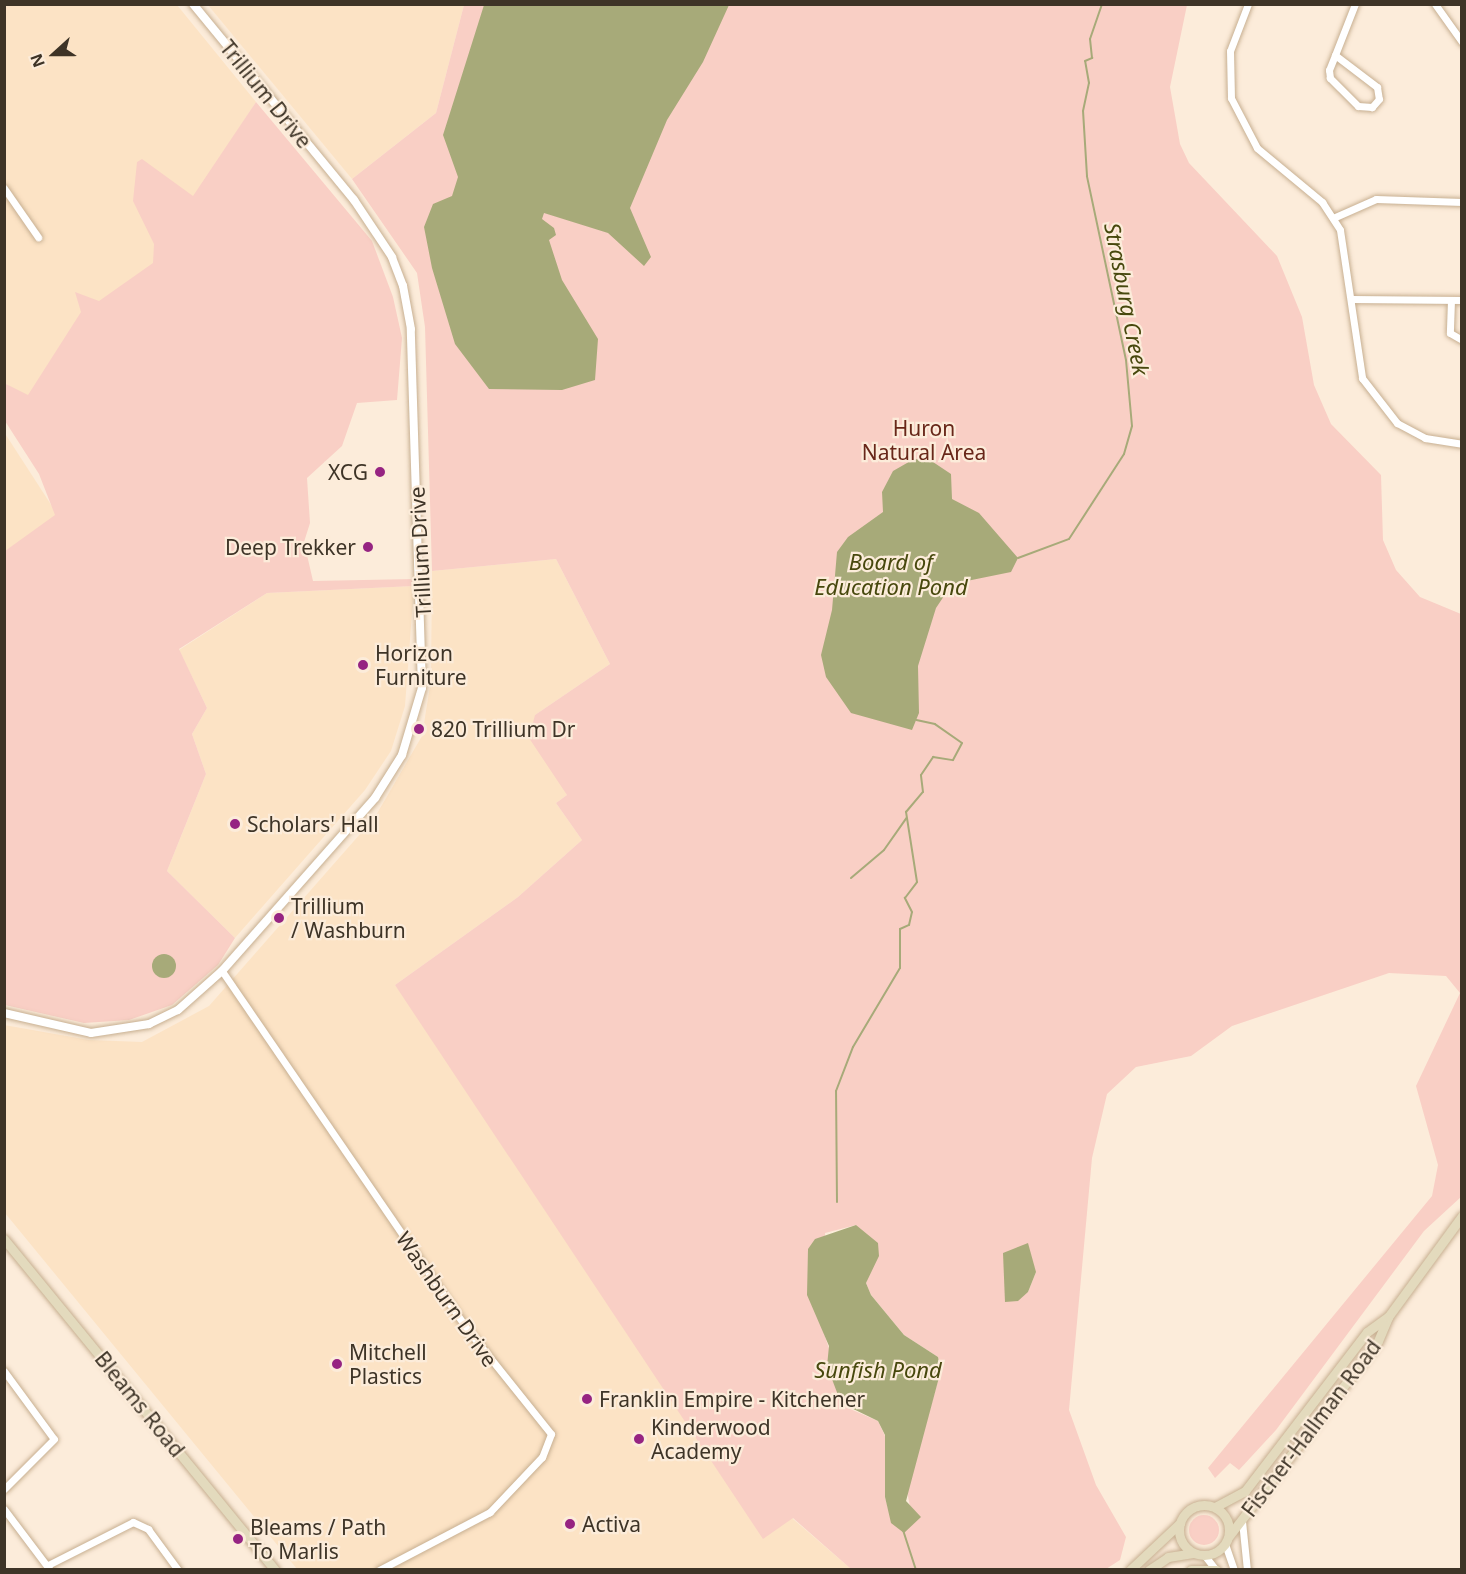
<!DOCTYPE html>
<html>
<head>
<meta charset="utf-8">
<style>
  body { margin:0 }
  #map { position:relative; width:1466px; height:1574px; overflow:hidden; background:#fcecda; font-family:"Noto Sans",sans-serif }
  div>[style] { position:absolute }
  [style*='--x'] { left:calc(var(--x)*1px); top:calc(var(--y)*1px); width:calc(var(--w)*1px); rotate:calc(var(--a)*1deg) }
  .built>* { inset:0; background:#fce3c5 }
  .green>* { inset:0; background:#f9cfc5 }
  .round { border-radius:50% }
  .water>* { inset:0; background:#a7aa79 }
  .stream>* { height:2px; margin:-1px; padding:0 1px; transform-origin:1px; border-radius:1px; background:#a7aa79 }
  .roads { filter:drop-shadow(0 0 2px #c7af91) drop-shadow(0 0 2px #c7af91) }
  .minor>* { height:7px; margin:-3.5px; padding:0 3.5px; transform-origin:3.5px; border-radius:3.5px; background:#fff }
  .tertiary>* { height:8px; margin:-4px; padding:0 4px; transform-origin:4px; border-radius:4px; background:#fff }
  .secondary>* { height:9px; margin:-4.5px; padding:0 4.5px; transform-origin:4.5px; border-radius:4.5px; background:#e3dabd }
  .secondary>.ring { margin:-4.5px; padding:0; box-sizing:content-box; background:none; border:9px solid #e3dabd; border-radius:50% }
  .dots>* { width:16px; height:16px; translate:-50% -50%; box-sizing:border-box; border:3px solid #fcecda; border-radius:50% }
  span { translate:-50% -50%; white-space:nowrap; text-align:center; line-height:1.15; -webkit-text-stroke:4.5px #fcecda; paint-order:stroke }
  .street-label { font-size:21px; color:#3e3427 }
  .park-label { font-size:21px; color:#682719 }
  .poi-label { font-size:21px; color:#3e3427 }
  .right { translate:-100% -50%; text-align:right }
  .left { translate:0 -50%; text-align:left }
  .water-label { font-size:22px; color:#47480d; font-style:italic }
  .frame { position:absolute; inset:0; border:6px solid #3e3427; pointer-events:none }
  .north { position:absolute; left:24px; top:24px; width:60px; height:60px; -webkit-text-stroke:4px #fcecda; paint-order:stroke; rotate:249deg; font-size:16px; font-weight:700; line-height:24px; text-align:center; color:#3e3427 }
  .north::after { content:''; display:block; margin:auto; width:21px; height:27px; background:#3e3427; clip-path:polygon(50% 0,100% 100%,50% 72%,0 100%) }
</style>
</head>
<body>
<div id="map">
  <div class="built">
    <div style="clip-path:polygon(4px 5px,177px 5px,256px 102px,193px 200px,137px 163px,163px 259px,25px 400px,4px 382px)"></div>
    <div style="clip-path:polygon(208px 5px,464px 5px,436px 113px,352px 179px)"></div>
    <div style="clip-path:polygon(4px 432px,59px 517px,5px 551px,4px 551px)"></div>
    <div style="clip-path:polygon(556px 559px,610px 664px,535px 715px,567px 795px,556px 803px,582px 840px,518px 897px,395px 985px,781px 1483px,793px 1519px,851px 1569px,297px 1569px,5px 1213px,4px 1025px,89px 1040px,142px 1042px,209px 1006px,375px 817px,422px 736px,431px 680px,432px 571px)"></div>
    <div style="clip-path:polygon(414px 586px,405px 706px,391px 751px,365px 790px,235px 938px,167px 871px,206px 774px,192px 734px,207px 708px,179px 650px,267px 593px)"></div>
  </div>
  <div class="green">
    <div style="clip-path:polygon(evenodd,464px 5px,1187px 5px,1170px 87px,1180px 144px,1189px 163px,1277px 256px,1302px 317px,1314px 385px,1331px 424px,1381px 475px,1383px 540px,1396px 570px,1420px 597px,1461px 614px,1462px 1196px,1424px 1231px,1276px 1430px,1239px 1470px,1230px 1463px,1215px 1478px,1208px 1468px,1432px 1196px,1438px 1165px,1416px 1086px,1460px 993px,1446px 976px,1389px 973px,1232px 1026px,1191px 1056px,1136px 1067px,1107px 1094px,1092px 1158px,1069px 1410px,1096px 1485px,1126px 1537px,1120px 1560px,1106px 1569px,851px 1569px,793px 1518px,763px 1539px,395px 985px,518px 897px,582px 840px,556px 803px,567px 795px,529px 738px,535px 715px,610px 664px,556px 559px,432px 571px,425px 327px,417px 273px,352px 179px,436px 113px,464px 5px,856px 1225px,872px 1262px,866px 1283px,871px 1295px,904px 1335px,938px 1357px,941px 1370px,907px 1491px,910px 1507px,892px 1523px,885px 1497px,885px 1436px,878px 1421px,848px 1408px,822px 1327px,825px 1233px,856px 1225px,464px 5px,1005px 1265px,1036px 1272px,1028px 1292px,1005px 1302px,1005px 1265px)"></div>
    <div style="clip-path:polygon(256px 102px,372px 241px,393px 297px,402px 338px,397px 400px,357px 403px,342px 446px,307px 478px,310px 523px,304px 542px,313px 581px,414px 579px,414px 586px,267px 593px,179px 649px,207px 708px,192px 734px,206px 774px,167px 871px,235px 938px,218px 965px,172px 1005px,129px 1020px,84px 1023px,5px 1005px,5px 551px,55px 515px,39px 474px,5px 421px,4px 383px,28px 395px,81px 312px,75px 292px,99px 301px,153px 263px,154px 244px,133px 201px,137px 162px,142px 159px,193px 196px)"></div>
    <div class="round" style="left:1189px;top:1515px;width:30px;height:30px"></div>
  </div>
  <div class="water">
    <div style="clip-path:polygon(484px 5px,729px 5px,703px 62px,667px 120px,630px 208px,651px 257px,644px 266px,608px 233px,544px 213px,542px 219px,554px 228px,556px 235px,549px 240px,562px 280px,598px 339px,595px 380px,562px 390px,489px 389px,455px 344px,432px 268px,424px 227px,433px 204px,452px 196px,458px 177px,443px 135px)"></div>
    <div style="clip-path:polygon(914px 459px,930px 460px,951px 474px,952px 499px,979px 513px,1018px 558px,1011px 572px,952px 584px,936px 608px,918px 666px,919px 713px,912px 730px,851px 713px,826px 677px,821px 655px,832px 610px,837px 552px,848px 537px,883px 512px,882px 492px,893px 471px)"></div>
    <div class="round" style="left:152px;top:954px;width:24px;height:24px"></div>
    <div style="clip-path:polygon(856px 1225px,878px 1243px,879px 1256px,866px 1283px,871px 1295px,904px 1335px,938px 1357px,941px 1370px,906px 1501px,921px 1517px,904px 1533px,891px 1523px,885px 1497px,885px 1435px,878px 1421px,841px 1403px,827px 1366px,829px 1346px,807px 1295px,808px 1249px,815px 1239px)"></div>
    <div style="clip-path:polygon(1028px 1243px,1036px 1272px,1028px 1292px,1018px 1301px,1005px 1302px,1003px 1253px)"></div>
  </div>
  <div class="stream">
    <div style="--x:1018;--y:558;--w:54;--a:-20.4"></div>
    <div style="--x:1069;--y:539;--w:101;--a:-57.1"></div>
    <div style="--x:1124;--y:454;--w:29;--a:-74"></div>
    <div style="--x:1132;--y:426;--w:66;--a:-95.2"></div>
    <div style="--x:1126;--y:360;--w:188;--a:-102"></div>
    <div style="--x:1087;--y:176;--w:65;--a:-93.5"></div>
    <div style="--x:1083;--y:111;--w:29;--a:-78"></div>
    <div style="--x:1089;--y:83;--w:22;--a:-100"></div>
    <div style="--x:1085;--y:61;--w:8;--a:-23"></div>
    <div style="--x:1092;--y:58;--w:19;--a:-96"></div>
    <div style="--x:1090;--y:39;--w:37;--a:-71"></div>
    <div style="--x:851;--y:878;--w:43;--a:-40.3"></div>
    <div style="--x:884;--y:850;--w:39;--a:-55"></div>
    <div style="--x:837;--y:1202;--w:111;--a:-90.5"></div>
    <div style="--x:836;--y:1091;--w:47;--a:-68.9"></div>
    <div style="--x:853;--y:1047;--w:92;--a:-59.3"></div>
    <div style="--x:900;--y:968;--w:39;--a:-90"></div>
    <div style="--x:900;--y:929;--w:10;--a:-24"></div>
    <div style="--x:909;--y:925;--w:13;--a:-77"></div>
    <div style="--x:912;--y:912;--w:16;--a:-117"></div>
    <div style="--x:905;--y:898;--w:20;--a:-53"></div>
    <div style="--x:917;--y:882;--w:71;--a:-98.9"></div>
    <div style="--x:906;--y:812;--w:26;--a:-50"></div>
    <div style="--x:923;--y:792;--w:17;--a:-97"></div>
    <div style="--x:921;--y:775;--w:22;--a:-56"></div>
    <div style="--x:933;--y:757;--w:20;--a:9"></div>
    <div style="--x:953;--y:760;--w:19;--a:-62"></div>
    <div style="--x:962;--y:743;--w:33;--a:-145"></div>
    <div style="--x:935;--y:724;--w:19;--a:-168"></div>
    <div style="--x:903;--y:1530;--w:42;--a:72"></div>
  </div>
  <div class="roads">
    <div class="minor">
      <div style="--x:1248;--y:4;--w:50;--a:111"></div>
      <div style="--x:1230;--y:51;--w:47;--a:88.8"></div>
      <div style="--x:1231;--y:98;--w:56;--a:62.5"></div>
      <div style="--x:1257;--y:148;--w:85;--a:39.7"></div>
      <div style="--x:1322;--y:202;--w:33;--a:57"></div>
      <div style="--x:1340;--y:230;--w:150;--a:81.5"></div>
      <div style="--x:1362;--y:378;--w:57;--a:52.1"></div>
      <div style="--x:1397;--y:423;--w:32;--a:28"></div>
      <div style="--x:1425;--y:438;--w:37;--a:9"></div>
      <div style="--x:1435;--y:4;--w:47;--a:54.6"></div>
      <div style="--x:1335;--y:55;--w:53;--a:37.3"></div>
      <div style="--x:1377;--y:87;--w:12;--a:81"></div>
      <div style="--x:1379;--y:99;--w:11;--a:131"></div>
      <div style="--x:1372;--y:107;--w:14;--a:-176"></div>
      <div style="--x:1358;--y:106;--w:40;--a:-135"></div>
      <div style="--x:1330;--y:78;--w:8;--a:-97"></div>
      <div style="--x:1329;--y:70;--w:16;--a:-68"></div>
      <div style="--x:1335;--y:55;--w:55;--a:-68.6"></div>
      <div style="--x:4;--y:188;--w:60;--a:55.2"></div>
      <div style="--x:1333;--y:218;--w:47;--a:-23.8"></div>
      <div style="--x:1376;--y:199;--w:86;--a:2"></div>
      <div style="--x:1351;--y:299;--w:111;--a:0.5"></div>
      <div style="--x:1451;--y:300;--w:33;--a:92"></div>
      <div style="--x:1450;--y:333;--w:14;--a:30"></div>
      <div style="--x:222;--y:971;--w:440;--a:55.6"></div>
      <div style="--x:471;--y:1334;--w:128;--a:51.3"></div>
      <div style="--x:551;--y:1434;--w:25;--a:111"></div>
      <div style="--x:542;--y:1457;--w:76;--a:133.4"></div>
      <div style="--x:490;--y:1512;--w:125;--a:152.4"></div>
      <div style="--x:4;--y:1371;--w:84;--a:53.7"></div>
      <div style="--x:54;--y:1439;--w:71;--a:135"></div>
      <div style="--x:4;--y:1509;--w:76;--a:53"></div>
      <div style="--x:1242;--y:1521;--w:49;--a:84.2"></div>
      <div style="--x:1225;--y:1544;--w:28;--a:71"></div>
      <div style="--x:1205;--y:1556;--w:18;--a:52"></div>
      <div style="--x:48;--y:1565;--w:95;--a:-26.8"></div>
      <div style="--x:133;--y:1522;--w:17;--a:25"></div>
      <div style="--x:148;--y:1529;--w:51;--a:53.8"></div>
    </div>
    <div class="tertiary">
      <div style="--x:4;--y:1013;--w:89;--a:12.9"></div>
      <div style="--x:91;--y:1033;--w:59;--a:-8.8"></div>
      <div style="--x:149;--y:1024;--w:32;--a:-26"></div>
      <div style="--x:178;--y:1010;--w:59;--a:-41.6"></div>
      <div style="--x:222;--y:971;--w:231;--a:-48.5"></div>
      <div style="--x:375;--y:798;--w:51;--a:-57.9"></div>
      <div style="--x:402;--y:755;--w:70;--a:-73.4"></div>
      <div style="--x:422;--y:688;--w:359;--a:-91.8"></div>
      <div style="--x:411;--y:329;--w:44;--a:-100.5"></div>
      <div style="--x:403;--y:286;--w:31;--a:-111"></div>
      <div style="--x:392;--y:257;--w:69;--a:-123.7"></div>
      <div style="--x:354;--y:200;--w:254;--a:-129.4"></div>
    </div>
    <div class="secondary">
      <div style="--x:4;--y:1239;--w:428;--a:50.7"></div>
      <div class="ring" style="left:1179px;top:1505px;width:41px;height:41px"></div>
      <div style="--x:1215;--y:1507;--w:34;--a:-28"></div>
      <div style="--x:1245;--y:1491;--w:200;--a:-52.5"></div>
      <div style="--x:1367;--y:1332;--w:26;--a:-36"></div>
      <div style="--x:1229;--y:1536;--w:245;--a:-52.6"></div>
      <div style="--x:1378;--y:1341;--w:26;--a:-67"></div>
      <div style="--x:1388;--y:1317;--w:125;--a:-53.8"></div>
      <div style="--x:1130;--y:1570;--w:69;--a:-43.2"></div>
      <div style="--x:1149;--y:1570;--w:23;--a:-34"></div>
      <div style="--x:1168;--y:1557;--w:25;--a:-9"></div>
      <div style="--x:1191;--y:1570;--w:25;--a:0"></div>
    </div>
  </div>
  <div class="dots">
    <div style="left:380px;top:472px;background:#962482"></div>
    <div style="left:368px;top:547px;background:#962482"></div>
    <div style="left:363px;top:665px;background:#962482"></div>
    <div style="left:419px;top:729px;background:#962482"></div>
    <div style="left:235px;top:824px;background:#962482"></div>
    <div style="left:279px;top:918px;background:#962482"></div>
    <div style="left:337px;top:1364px;background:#962482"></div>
    <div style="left:587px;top:1399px;background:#962482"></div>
    <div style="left:639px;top:1439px;background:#962482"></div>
    <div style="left:570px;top:1524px;background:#962482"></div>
    <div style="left:238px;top:1539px;background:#962482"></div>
  </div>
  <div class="street-label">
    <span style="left:266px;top:94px;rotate:51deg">Trillium Drive</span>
    <span style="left:420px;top:552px;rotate:-93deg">Trillium Drive</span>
    <span style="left:447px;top:1299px;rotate:55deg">Washburn Drive</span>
    <span style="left:140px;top:1404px;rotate:51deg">Bleams Road</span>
    <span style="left:1311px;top:1428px;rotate:-53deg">Fischer-Hallman Road</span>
  </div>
  <div class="park-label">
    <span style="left:924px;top:440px">Huron<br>Natural Area</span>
  </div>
  <div class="poi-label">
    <span class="right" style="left:368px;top:472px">XCG</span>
    <span class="right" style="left:356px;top:547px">Deep Trekker</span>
    <span class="left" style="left:375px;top:665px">Horizon<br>Furniture</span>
    <span class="left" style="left:431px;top:729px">820 Trillium Dr</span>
    <span class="left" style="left:247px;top:824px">Scholars' Hall</span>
    <span class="left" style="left:291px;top:918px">Trillium<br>/ Washburn</span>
    <span class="left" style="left:349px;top:1364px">Mitchell<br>Plastics</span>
    <span class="left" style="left:599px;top:1399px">Franklin Empire - Kitchener</span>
    <span class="left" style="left:651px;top:1439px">Kinderwood<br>Academy</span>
    <span class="left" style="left:582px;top:1524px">Activa</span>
    <span class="left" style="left:250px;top:1539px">Bleams / Path<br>To Marlis</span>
  </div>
  <div class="water-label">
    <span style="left:1127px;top:299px;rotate:79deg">Strasburg Creek</span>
    <span style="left:891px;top:574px">Board of<br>Education Pond</span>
    <span style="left:878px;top:1370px">Sunfish Pond</span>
  </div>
  <div class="frame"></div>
  <div class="north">N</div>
</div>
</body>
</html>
